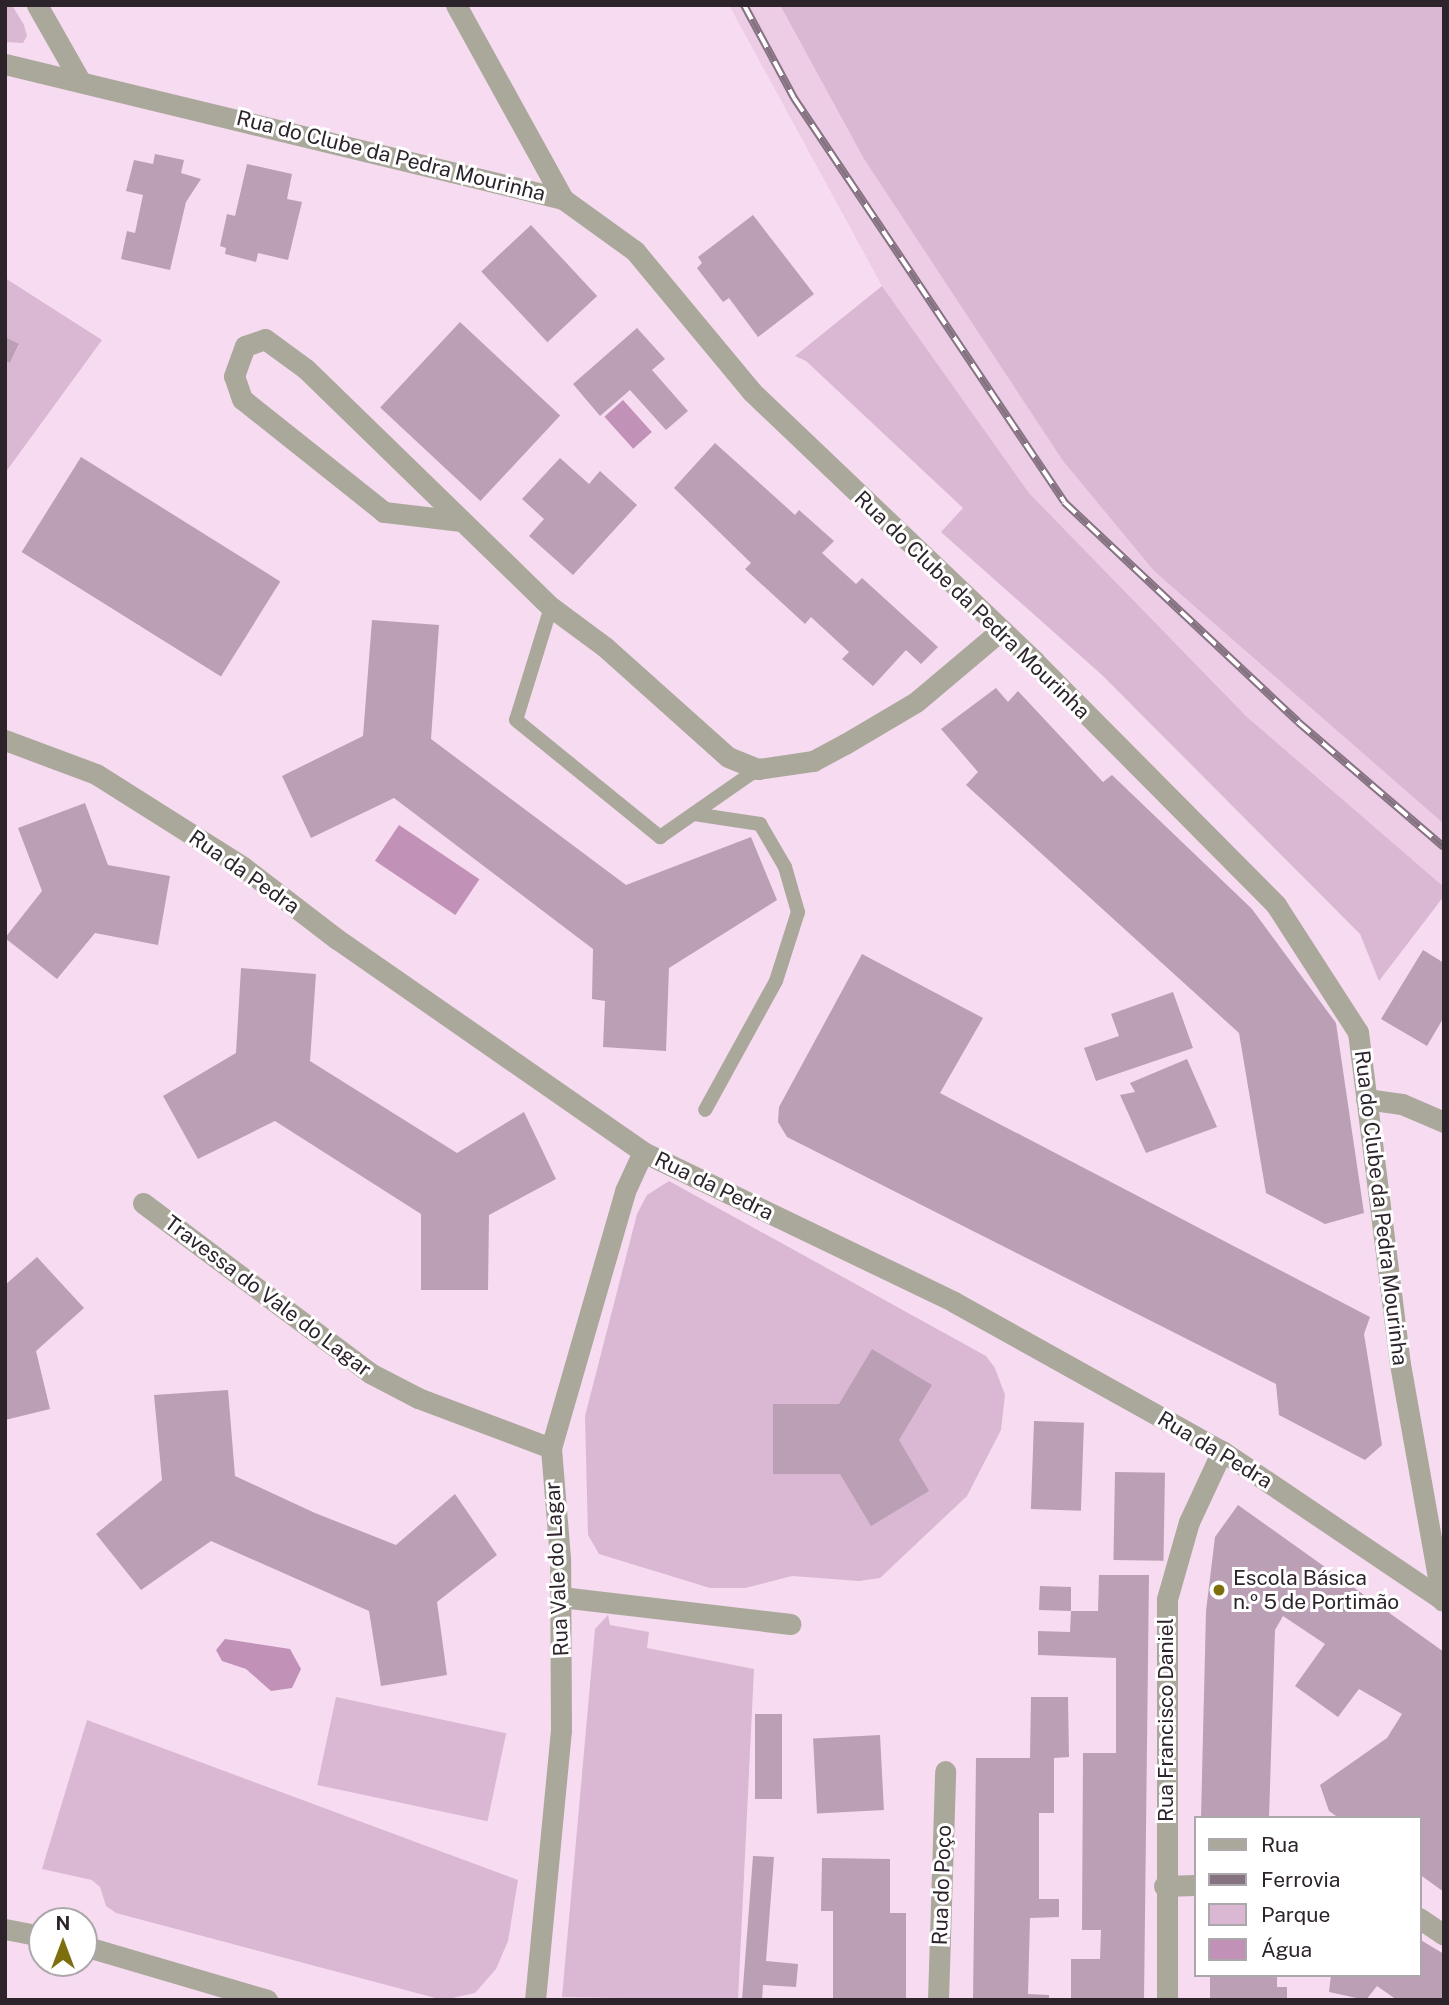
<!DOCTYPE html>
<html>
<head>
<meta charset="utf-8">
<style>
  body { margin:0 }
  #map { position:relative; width:1449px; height:2005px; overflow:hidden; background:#f7dbf1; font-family:"Public Sans",sans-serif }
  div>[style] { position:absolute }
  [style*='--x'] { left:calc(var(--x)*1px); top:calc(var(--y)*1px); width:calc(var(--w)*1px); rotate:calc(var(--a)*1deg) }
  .built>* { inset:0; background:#edcce6 }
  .green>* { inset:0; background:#dab8d3; transform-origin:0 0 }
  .water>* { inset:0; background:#c191b8; transform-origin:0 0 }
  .building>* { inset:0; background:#ba9fb5; transform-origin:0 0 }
  .service>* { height:14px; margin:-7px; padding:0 7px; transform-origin:7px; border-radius:7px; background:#aaa89b }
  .minor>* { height:21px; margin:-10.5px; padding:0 10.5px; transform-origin:10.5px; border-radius:10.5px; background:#aaa89b }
  .tertiary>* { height:21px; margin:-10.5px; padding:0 10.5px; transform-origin:10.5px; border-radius:10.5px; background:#aaa89b }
  .rail>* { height:8px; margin-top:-4px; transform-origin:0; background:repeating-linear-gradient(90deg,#fff 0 16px,#857381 0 32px); box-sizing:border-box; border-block:2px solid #857381 }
  .dots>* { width:19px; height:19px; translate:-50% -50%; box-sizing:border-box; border:4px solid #fff; border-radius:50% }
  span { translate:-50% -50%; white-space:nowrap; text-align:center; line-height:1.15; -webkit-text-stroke:6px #fff; paint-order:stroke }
  .street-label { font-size:21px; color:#2d232b }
  .poi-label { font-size:21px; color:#2d232b }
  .left { translate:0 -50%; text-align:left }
  .frame { position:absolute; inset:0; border:7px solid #2d232b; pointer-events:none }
  .legend { position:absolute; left:1194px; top:1816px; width:228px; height:161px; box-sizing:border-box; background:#fff; border:2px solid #aba7aa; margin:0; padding:9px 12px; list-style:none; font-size:21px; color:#2d232b }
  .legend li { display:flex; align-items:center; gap:14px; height:35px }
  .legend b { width:35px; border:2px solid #aba7aa }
  .north { position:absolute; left:28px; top:1907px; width:70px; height:70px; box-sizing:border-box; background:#fff; border:2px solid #aba7aa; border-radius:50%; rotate:0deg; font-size:19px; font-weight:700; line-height:28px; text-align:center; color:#2d232b }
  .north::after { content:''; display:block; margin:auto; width:24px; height:32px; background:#7d6f0e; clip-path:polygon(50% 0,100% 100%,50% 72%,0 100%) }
</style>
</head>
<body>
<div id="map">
  <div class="built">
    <div style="clip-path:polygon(729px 5px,780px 5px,864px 159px,1063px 461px,1154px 571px,1444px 824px,1444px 887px,1246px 716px,1029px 493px,882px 286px)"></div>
  </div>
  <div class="green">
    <div style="clip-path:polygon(5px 5px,12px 5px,24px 25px,27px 36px,23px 43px,5px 42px)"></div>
    <div style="clip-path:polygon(780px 5px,1444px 5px,1444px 824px,1154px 571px,1063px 461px,864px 159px)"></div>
    <div style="clip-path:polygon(5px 278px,102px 340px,5px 473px,5px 361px,10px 363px,19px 345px,5px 337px)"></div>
    <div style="clip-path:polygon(882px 286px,1029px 493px,1246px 716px,1444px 887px,1444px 896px,1379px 981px,1360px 934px,1102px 675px,941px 532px,963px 508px,806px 361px,795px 356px)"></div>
    <div style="clip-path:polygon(669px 1181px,986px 1356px,995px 1368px,1005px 1395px,1001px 1430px,967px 1496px,880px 1578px,859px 1581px,792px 1576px,745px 1588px,710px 1588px,599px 1554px,588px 1535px,585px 1416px,637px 1214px,647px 1195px)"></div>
    <div style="clip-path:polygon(608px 1615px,610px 1625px,649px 1632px,647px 1648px,754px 1669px,738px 2000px,562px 1997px,595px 1629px)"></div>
    <div style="left:336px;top:1697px;width:174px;height:90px;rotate:12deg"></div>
    <div style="clip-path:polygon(87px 1720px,518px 1880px,508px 1941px,496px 1969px,475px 1993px,443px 2000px,116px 1913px,106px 1906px,100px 1887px,92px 1880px,42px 1869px)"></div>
  </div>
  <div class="water">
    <div style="left:623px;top:400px;width:43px;height:25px;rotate:48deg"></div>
    <div style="left:399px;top:825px;width:97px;height:43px;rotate:34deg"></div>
    <div style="clip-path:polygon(225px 1639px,290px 1649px,301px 1669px,292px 1688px,271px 1691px,246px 1669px,222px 1661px,216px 1650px)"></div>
  </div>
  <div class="building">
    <div style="clip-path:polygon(155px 154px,184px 160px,181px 173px,201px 179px,186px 202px,170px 270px,121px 259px,127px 231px,135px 233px,143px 195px,126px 191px,134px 160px,153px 164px)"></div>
    <div style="clip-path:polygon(247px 164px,292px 174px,287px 199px,302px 202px,288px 260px,258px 253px,256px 262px,225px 254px,226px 248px,220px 246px,227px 214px,235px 216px)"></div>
    <div style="clip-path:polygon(753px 215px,814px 294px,758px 337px,729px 298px,723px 302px,697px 268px,702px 263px,698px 257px)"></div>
    <div style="left:531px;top:225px;width:97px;height:68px;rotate:47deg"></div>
    <div style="left:460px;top:322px;width:137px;height:117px;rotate:43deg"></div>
    <div style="clip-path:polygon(637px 328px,665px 359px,652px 370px,688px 411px,666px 430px,630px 390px,600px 416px,573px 384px)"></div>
    <div style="clip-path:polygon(5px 337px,19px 344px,10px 363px,5px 361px)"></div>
    <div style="clip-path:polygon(715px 443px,795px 515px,799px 510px,834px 541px,822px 553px,856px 584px,862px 578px,938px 647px,921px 664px,906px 650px,873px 686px,842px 659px,849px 652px,811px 617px,805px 624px,745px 569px,751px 563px,674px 488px)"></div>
    <div style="left:81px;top:457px;width:235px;height:112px;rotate:32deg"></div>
    <div style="clip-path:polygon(560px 458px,589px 484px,600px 471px,637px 505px,573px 575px,529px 536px,544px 519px,522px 499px)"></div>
    <div style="clip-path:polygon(372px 620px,439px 625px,431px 739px,626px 885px,751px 837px,777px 900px,669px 968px,666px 1051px,603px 1047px,605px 1001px,592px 999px,593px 949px,394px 798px,311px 838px,282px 776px,363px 736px)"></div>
    <div style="clip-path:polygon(996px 688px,1008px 702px,1018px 691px,1103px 782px,1112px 775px,1252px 909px,1336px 1023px,1364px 1213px,1325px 1224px,1266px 1193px,1239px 1033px,966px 785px,978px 772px,941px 729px)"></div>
    <div style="clip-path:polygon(85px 803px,108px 865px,170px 876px,158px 945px,95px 933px,57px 979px,5px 938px,42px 891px,18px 828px)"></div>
    <div style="clip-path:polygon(1423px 950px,1444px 963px,1444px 1017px,1427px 1046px,1381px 1019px)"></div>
    <div style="clip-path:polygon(862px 954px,983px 1018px,940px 1093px,1370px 1317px,1364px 1334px,1382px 1445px,1365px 1460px,1279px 1415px,1276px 1384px,787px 1137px,778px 1122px,779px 1107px)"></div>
    <div style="clip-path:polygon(241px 968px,316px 974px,310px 1061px,457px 1153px,524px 1112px,556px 1179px,489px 1215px,488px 1290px,421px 1290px,421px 1214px,275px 1121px,198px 1159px,163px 1096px,236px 1053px)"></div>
    <div style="clip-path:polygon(1173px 992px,1193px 1048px,1096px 1081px,1084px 1048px,1119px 1036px,1111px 1014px)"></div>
    <div style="clip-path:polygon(1187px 1059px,1217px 1127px,1146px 1153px,1120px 1095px,1135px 1092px,1130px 1083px)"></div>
    <div style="clip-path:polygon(37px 1257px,84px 1308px,36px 1351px,50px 1409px,5px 1420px,5px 1285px)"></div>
    <div style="clip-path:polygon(872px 1349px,932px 1385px,899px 1440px,929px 1491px,871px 1526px,840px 1474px,773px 1474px,773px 1404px,839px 1404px)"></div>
    <div style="clip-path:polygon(228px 1390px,235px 1476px,315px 1513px,396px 1545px,455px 1494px,497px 1555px,437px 1602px,447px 1675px,381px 1686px,369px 1611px,211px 1541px,141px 1590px,96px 1534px,162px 1480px,154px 1395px)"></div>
    <div style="left:1034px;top:1421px;width:50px;height:88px;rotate:2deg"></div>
    <div style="left:1115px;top:1472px;width:50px;height:88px;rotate:1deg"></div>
    <div style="clip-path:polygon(1238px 1505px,1444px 1652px,1444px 1892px,1419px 1874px,1419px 1818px,1339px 1818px,1329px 1811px,1320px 1785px,1387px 1738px,1402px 1714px,1359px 1689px,1338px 1717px,1295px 1686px,1325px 1644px,1283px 1616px,1275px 1630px,1269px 1818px,1201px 1818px,1206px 1611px,1215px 1537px)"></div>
    <div style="clip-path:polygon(1099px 1575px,1149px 1575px,1144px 2000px,1071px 2000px,1071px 1959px,1100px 1959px,1101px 1930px,1082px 1930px,1083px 1753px,1116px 1753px,1116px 1658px,1038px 1655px,1038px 1631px,1070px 1632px,1071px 1611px,1039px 1610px,1040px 1586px,1071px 1587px,1071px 1611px,1098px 1611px)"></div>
    <div style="clip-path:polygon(1031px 1697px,1068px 1697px,1069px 1757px,1054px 1758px,1054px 1813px,1039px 1813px,1039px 1899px,1059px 1899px,1059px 1917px,1030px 1918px,1028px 1994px,1049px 1995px,1049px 2000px,973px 2000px,976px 1758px,1030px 1758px)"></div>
    <div style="left:755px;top:1714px;width:27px;height:85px"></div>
    <div style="left:880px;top:1735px;width:75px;height:67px;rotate:87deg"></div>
    <div style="clip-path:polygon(753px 1856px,774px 1857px,766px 1961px,798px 1964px,796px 1987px,763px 1985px,762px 2000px,742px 2000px)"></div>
    <div style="clip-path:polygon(822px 1858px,890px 1859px,890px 1913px,906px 1913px,906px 2000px,833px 2000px,833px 1911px,821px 1911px)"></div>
    <div style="clip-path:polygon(1419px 1939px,1444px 1954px,1444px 2000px,1397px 2000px,1377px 1986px,1366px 2000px,1329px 1992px,1331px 1975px,1419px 1975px)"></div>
    <div style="clip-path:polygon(1210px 1975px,1277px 1975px,1277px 1987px,1287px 1987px,1287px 2000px,1210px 2000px)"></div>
  </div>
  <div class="service">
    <div style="--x:551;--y:607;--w:118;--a:107.2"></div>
    <div style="--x:516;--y:720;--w:186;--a:39.1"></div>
    <div style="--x:660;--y:837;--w:119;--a:-34.8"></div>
    <div style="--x:694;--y:814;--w:67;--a:8.6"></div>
    <div style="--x:760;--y:824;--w:50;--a:59.8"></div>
    <div style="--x:785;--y:867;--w:47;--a:73.9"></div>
    <div style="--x:798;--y:912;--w:72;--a:107.7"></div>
    <div style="--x:776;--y:981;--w:147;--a:118.8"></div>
  </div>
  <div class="minor">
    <div style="--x:37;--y:5;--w:85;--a:60.4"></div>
    <div style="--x:456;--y:5;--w:222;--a:61.1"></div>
    <div style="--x:5;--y:64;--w:574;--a:13.6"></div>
    <div style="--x:563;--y:199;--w:89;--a:35.8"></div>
    <div style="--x:635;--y:251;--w:183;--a:50.3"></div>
    <div style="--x:752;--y:392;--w:390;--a:43.6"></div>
    <div style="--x:1034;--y:661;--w:344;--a:45.2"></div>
    <div style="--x:1276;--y:905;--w:151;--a:57.2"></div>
    <div style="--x:1358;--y:1032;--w:335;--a:82.8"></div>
    <div style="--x:1400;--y:1364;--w:240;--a:79.9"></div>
    <div style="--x:461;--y:521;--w:78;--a:-173.3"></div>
    <div style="--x:384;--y:512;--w:181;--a:-141.5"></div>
    <div style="--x:242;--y:399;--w:24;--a:-109"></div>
    <div style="--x:234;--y:376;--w:32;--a:-70"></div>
    <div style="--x:245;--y:346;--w:21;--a:-19"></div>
    <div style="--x:265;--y:339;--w:51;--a:36.2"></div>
    <div style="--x:306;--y:369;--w:342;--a:44.2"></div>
    <div style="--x:551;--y:607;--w:67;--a:36.5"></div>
    <div style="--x:605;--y:647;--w:165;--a:41.8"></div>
    <div style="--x:728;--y:757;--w:32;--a:22"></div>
    <div style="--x:758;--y:769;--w:56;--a:-8.3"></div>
    <div style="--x:813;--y:761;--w:36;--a:-28"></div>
    <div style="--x:845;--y:744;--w:82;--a:-30.6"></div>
    <div style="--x:916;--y:702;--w:109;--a:-40.1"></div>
    <div style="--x:1366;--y:1099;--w:36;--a:8"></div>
    <div style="--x:1402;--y:1104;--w:46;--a:23.2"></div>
    <div style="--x:143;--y:1203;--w:284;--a:36.8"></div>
    <div style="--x:370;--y:1373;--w:54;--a:27.5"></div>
    <div style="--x:418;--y:1398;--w:142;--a:20.6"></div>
    <div style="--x:561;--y:1597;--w:231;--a:6.7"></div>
    <div style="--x:1164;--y:1886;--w:31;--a:-2"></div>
    <div style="--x:1419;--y:1918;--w:30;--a:34"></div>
    <div style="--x:5;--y:1929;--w:38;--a:11"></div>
    <div style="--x:84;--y:1946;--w:191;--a:16.4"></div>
    <div style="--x:938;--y:2000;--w:229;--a:-88.2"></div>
    <div style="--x:1167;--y:2000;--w:401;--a:-90"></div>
    <div style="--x:1167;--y:1599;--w:80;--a:-74.1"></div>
    <div style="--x:1189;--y:1522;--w:78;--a:-65.1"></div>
  </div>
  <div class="tertiary">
    <div style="--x:5;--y:740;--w:97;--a:20.5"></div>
    <div style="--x:96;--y:774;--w:174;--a:32.3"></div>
    <div style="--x:243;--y:867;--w:118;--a:37.5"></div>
    <div style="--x:337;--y:939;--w:373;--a:34.8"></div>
    <div style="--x:643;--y:1152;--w:345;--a:25.7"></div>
    <div style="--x:954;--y:1302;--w:307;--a:29.1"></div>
    <div style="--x:1222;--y:1451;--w:268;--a:34"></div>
    <div style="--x:535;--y:2000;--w:271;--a:-84.5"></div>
    <div style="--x:561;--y:1730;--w:172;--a:-90.3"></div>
    <div style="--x:560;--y:1558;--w:110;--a:-94.7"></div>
    <div style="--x:551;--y:1448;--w:267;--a:-73.9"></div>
    <div style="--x:625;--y:1191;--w:43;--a:-65.2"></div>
  </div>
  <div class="rail">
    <div style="--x:744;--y:5;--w:106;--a:61.7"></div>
    <div style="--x:794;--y:98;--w:486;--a:56.2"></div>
    <div style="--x:1064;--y:502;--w:321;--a:43.2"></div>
    <div style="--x:1298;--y:722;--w:192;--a:40.6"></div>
  </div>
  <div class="dots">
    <div style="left:1219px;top:1590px;background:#7d6f0e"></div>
  </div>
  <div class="street-label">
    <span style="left:391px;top:156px;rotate:14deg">Rua do Clube da Pedra Mourinha</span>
    <span style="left:972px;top:605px;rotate:44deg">Rua do Clube da Pedra Mourinha</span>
    <span style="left:244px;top:872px;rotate:35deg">Rua da Pedra</span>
    <span style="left:714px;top:1186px;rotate:26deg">Rua da Pedra</span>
    <span style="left:1381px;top:1208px;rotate:83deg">Rua do Clube da Pedra Mourinha</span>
    <span style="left:268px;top:1296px;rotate:37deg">Travessa do Vale do Lagar</span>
    <span style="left:1215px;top:1450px;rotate:31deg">Rua da Pedra</span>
    <span style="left:557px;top:1569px;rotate:-93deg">Rua Vale do Lagar</span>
    <span style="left:1166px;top:1720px;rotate:-90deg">Rua Francisco Daniel</span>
    <span style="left:942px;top:1885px;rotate:-88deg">Rua do Poço</span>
  </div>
  <div class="poi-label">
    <span class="left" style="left:1233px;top:1590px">Escola Básica<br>n.º 5 de Portimão</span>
  </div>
  <div class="frame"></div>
  <ul class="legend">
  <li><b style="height:9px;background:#aaa89b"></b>Rua</li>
  <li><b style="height:9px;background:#857381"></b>Ferrovia</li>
  <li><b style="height:19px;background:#dab8d3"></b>Parque</li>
  <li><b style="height:19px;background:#c191b8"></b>Água</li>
  </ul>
  <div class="north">N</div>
</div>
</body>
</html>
